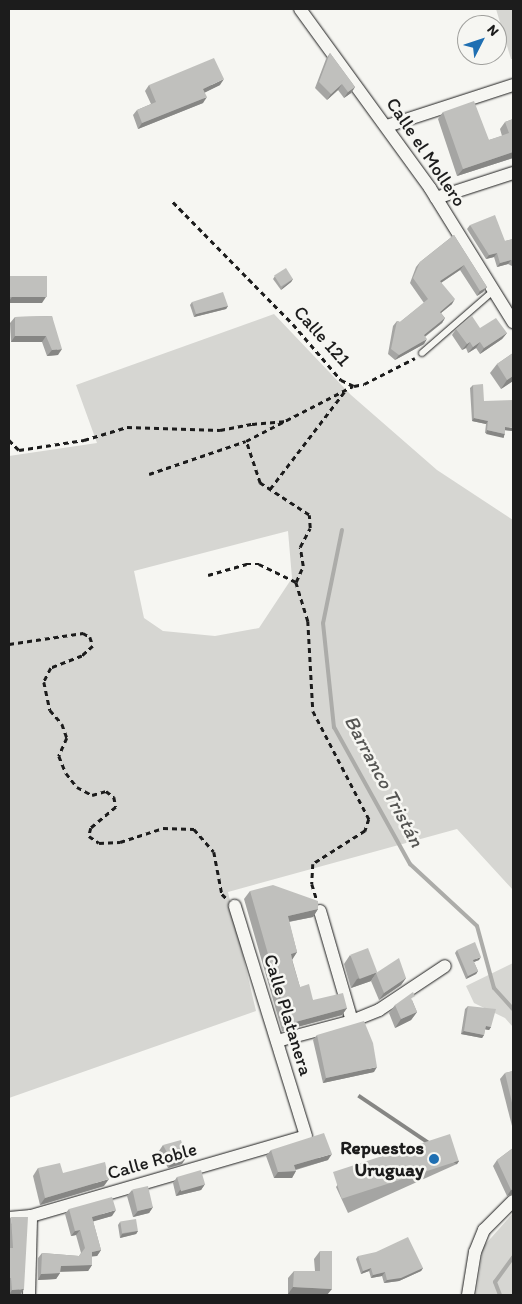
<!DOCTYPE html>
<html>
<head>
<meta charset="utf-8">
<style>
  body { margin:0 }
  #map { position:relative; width:522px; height:1304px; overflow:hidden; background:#f6f6f2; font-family:Itim,sans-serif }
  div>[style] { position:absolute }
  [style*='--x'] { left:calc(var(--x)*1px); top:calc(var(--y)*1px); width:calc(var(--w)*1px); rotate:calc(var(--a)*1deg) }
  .green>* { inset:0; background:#d6d6d2 }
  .stream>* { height:4px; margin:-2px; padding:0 2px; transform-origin:2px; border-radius:2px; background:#acaca9 }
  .path>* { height:2.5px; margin-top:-1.25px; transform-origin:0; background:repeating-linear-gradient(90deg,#1c1c1c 0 5px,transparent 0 9px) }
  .roads { filter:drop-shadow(0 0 1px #1c1c1c) drop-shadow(0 0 1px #1c1c1c) }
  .service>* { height:6px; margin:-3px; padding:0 3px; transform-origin:3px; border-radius:3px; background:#f6f6f2 }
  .minor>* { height:12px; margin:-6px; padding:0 6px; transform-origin:6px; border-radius:6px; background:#f6f6f2 }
  .wall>* { inset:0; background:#a5a5a3 }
  .shaded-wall>* { inset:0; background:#868684; transform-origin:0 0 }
  .building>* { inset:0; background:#c0c0bd; transform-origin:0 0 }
  .dots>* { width:14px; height:14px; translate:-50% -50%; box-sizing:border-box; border:2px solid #f6f6f2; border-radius:50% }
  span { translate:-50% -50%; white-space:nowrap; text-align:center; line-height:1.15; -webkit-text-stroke:5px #f6f6f2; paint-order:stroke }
  .street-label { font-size:19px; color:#1c1c1c }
  .poi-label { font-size:19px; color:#1c1c1c; font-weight:700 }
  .right { translate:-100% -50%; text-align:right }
  .water-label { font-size:20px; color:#565654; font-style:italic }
  .frame { position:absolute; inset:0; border:10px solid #1c1c1c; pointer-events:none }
  .north { position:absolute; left:457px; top:15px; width:50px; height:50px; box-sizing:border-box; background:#f6f6f2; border:1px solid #9f9f9c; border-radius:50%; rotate:49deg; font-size:14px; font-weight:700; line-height:20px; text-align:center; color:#1c1c1c }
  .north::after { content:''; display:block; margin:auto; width:18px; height:22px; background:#1f6fb2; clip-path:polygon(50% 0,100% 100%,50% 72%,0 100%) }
</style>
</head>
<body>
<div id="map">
  <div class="green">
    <div style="clip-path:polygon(496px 9px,513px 9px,513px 59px,511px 59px)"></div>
    <div style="clip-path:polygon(evenodd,274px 314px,351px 395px,437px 470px,513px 520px,513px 890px,457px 829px,228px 892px,256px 1011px,9px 1098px,9px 456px,97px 443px,76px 385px,274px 314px,288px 531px,292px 578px,259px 628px,215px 636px,163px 631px,144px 618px,134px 571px,288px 531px)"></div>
    <div style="clip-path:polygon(513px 963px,513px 1027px,505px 1018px,474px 1003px,466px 986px)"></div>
    <div style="clip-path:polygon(513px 1213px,513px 1295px,476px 1295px,483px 1247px)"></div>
  </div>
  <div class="stream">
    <div style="--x:342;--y:530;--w:95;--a:101.5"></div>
    <div style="--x:323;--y:623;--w:105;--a:84"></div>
    <div style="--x:334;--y:727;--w:157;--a:61"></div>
    <div style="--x:410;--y:864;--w:91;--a:42.8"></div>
    <div style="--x:477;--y:926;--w:64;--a:74.7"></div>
    <div style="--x:494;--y:988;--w:28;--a:48"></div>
    <div style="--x:500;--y:1295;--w:14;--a:-111"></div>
    <div style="--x:495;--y:1282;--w:31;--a:-54"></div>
  </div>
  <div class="path">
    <div style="--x:173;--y:202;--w:171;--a:45.5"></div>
    <div style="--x:293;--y:324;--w:74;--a:49.4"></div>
    <div style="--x:341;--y:380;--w:14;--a:25"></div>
    <div style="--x:354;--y:386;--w:10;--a:-11"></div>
    <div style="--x:364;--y:384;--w:57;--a:-27"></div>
    <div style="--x:9;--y:440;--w:14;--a:45"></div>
    <div style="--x:19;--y:450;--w:66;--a:-8.7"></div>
    <div style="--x:84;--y:440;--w:45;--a:-16.8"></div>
    <div style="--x:127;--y:427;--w:93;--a:1.8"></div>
    <div style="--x:220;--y:430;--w:33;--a:-11"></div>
    <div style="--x:252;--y:424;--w:35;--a:-5"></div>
    <div style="--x:149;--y:474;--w:102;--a:-18.8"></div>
    <div style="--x:270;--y:489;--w:123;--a:-52.6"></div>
    <div style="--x:208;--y:575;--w:40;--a:-16"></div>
    <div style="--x:246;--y:564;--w:13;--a:0"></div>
    <div style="--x:259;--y:564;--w:41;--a:25.9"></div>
    <div style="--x:296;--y:582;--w:41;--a:72.9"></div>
    <div style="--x:308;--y:621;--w:90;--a:86.8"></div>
    <div style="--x:313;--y:711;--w:122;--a:62.6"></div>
    <div style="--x:369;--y:819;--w:13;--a:108"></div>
    <div style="--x:365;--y:831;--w:62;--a:147.6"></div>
    <div style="--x:313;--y:864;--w:20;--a:93"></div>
    <div style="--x:312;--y:884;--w:17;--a:73"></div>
    <div style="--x:296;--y:582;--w:17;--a:-66"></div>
    <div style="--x:303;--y:566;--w:19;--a:-99"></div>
    <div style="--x:300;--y:547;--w:21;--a:-62"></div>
    <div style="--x:310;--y:528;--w:13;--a:-94"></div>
    <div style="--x:309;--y:515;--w:59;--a:-146.9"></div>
    <div style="--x:260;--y:483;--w:44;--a:-108.4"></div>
    <div style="--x:246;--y:441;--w:120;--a:-27.2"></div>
    <div style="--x:9;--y:644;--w:75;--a:-8.5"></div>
    <div style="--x:83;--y:633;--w:8;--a:30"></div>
    <div style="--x:90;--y:637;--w:9;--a:72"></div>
    <div style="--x:93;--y:646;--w:15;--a:138"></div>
    <div style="--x:82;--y:656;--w:33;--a:159"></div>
    <div style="--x:51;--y:668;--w:16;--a:117"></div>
    <div style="--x:44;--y:682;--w:29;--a:78"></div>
    <div style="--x:50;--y:710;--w:18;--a:49"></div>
    <div style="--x:62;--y:724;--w:15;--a:70"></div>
    <div style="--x:67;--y:738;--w:20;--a:114"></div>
    <div style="--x:59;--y:756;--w:18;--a:68"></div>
    <div style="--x:66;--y:773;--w:18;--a:52"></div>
    <div style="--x:77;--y:787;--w:17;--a:28"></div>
    <div style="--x:92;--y:795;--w:15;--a:-16"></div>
    <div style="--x:106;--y:791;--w:10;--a:37"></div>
    <div style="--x:114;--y:797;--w:10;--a:79"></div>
    <div style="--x:116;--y:807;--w:33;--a:140"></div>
    <div style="--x:91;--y:828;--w:8;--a:104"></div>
    <div style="--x:89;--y:836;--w:12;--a:35"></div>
    <div style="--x:99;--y:843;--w:21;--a:-3"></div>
    <div style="--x:120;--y:842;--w:45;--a:-18"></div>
    <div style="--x:163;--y:828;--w:31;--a:2"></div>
    <div style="--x:194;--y:829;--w:30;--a:49"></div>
    <div style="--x:214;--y:852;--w:43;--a:79.2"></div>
    <div style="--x:222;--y:894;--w:6;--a:45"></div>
  </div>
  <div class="roads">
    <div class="service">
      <div style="--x:422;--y:353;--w:93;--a:-41.1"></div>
    </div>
    <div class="minor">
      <div style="--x:300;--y:9;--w:221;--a:54"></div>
      <div style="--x:430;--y:188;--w:158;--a:58.2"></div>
      <div style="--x:387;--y:126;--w:133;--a:-18"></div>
      <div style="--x:436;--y:198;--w:81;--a:-18"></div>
      <div style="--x:320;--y:911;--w:115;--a:73.8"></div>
      <div style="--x:277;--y:1041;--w:78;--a:-14.9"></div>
      <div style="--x:352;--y:1021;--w:29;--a:-22"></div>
      <div style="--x:379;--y:1010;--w:79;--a:-33.7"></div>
      <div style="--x:9;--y:1218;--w:22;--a:-5"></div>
      <div style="--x:31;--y:1216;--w:286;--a:-16.2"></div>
      <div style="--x:306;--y:1136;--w:241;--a:-107.2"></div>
      <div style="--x:29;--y:1295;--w:79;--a:-88.5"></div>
      <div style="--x:468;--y:1295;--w:44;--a:-80.8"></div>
      <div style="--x:475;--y:1252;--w:24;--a:-68"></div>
      <div style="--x:484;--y:1230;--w:41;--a:-45"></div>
    </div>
  </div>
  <div class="wall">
    <div style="clip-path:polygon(330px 53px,355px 87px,351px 93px,344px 98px,338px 90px,327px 100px,315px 88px,326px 59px)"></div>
    <div style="clip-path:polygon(149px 85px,220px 85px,205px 92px,203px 103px,138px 129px,133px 115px,137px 110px,151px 104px,145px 91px)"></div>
    <div style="clip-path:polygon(443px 112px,489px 140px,502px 136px,500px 129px,505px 122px,513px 119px,513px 158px,457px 176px,438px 119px)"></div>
    <div style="clip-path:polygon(470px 225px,505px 241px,513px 239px,513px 269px,512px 266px,508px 264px,497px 267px,494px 257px,486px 259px,467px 229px)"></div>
    <div style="clip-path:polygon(454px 235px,487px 287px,483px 292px,477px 296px,460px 270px,441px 283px,452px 304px,441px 313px,445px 318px,442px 323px,425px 337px,424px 344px,395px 360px,388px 354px,393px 326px,397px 321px,400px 322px,424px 303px,410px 283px,416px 267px,420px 262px)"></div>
    <div style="clip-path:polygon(10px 276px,42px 303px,9px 303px,9px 278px)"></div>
    <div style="clip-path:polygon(275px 276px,293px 279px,291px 282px,281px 290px,273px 279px)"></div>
    <div style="clip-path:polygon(192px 302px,228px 306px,226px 309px,194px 317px,190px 305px)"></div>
    <div style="clip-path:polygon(52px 316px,58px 355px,47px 356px,42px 342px,11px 342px,10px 323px,15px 317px)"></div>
    <div style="clip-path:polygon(480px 328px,507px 333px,502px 339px,480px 354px,476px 348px,468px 353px,466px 348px,462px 350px,452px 335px,456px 329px)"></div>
    <div style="clip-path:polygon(513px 353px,513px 381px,501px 389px,490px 373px,497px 364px)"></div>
    <div style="clip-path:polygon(473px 385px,484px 401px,513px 431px,505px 430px,505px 434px,503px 437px,485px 433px,486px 424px,472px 421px,470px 388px)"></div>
    <div style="clip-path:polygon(250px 891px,318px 909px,313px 917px,289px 922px,297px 952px,292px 959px,300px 987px,313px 1000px,347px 1008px,342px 1015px,282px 1031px,244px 899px)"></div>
    <div style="clip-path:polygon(457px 950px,479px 960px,474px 962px,478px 971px,476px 974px,466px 979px,455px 953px)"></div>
    <div style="clip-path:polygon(350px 955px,371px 981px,351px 988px,344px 964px)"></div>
    <div style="clip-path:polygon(376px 973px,406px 978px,401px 985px,379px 1000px,371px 981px)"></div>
    <div style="clip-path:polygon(412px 1000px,417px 1012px,411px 1020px,395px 1028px,389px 1013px,395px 1005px)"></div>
    <div style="clip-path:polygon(468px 1006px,491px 1027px,489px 1030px,485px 1029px,484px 1035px,482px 1038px,461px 1034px,465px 1009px)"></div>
    <div style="clip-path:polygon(317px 1035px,374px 1072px,323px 1083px,313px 1040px)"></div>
    <div style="clip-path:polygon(513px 1071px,513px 1126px,512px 1126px,500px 1079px,505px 1073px)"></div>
    <div style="clip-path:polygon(163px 1145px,182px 1164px,168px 1168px,159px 1151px)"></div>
    <div style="clip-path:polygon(513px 1148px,513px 1194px,507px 1196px,493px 1166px,497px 1160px)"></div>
    <div style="clip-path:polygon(271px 1150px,328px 1160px,296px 1170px,292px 1178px,274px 1178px,266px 1156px)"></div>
    <div style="clip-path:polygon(459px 1161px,457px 1164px,348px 1213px,336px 1187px,338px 1184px)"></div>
    <div style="clip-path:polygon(38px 1168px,63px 1173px,104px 1186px,40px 1205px,33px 1176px)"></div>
    <div style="clip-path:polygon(177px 1177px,205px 1184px,201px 1190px,176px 1196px,173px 1183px)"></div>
    <div style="clip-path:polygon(132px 1190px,153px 1207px,149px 1213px,133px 1217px,127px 1196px)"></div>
    <div style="clip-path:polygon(69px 1209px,112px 1216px,93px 1221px,101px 1250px,97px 1256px,92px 1256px,92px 1265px,88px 1271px,60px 1271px,60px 1273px,56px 1279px,38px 1280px,38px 1258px,42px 1253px,79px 1256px,81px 1253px,76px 1235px,71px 1236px,65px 1214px)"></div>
    <div style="clip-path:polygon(11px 1217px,20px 1295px,9px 1295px,9px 1220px)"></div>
    <div style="clip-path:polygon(120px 1222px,138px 1231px,136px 1234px,120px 1238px,118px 1225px)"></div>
    <div style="clip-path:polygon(320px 1251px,332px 1289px,288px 1294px,288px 1278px,294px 1271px,315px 1271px,314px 1259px)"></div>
    <div style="clip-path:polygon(358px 1256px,423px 1268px,421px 1271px,399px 1281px,384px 1283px,382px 1276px,371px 1278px,369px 1271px,361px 1274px,356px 1259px)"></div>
  </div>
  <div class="shaded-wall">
    <div style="clip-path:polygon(224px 79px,220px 85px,200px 95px,203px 89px)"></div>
    <div style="clip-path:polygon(342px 84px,338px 90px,327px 100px,331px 94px)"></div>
    <div style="clip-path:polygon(355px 87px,351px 93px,344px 98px,348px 92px)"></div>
    <div style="clip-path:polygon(207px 97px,203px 103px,138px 129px,142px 123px)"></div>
    <div style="clip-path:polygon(513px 152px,513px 158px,457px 176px,463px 169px)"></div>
    <div style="clip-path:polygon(497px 253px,494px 257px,486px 259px,489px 255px)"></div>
    <div style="clip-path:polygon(511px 260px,508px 264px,497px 267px,500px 263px)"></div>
    <div style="clip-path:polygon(464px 265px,460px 270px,436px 286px,440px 281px)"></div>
    <div style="clip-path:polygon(293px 279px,291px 282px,281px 290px,283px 287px)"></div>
    <div style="clip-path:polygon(487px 287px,483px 292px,477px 296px,480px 291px)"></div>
    <div style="clip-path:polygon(12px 297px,46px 297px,42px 303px,9px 303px,9px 301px)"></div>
    <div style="clip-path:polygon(455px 299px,452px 304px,436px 317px,440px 312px)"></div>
    <div style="clip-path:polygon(228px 306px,226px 309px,194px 317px,196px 314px)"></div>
    <div style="clip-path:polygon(445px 318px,442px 323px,420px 340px,424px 335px)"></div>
    <div style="clip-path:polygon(507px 333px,502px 339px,480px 354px,484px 348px)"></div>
    <div style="clip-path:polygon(15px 336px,46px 336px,42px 342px,11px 342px)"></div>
    <div style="clip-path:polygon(427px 339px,424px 344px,395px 360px,399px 355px)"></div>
    <div style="clip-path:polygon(470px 342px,466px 348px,462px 350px,467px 344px)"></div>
    <div style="clip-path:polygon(480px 342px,476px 348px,468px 353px,473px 347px)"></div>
    <div style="clip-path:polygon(62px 349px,58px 355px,47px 356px,52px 350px)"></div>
    <div style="clip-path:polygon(513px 376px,513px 381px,501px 389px,507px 380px)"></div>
    <div style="clip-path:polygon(474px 418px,488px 421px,486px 424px,472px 421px)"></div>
    <div style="clip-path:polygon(505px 427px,513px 428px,513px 431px,503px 430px)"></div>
    <div style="left:487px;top:430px;width:18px;height:4px;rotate:13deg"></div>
    <div style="clip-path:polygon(318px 909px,313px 917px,282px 923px,288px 916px)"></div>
    <div style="clip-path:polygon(297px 952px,292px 960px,291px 954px)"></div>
    <div style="clip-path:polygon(481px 957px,479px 960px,471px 963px,473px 960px)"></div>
    <div style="clip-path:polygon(478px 971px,476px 974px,466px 979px,468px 976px)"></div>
    <div style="clip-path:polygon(377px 972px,371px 981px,351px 988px,357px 979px)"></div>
    <div style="clip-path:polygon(406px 978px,401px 985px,379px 1000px,384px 993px)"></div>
    <div style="clip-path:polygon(347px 1008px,342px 1015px,282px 1031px,288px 1024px)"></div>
    <div style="clip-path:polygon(417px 1012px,411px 1020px,395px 1028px,401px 1019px)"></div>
    <div style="clip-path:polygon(486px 1026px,491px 1027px,489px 1030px,483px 1029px)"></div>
    <div style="clip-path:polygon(464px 1031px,484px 1035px,482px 1038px,461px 1034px)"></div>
    <div style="clip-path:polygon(377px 1067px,374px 1072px,323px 1083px,326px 1078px)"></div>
    <div style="clip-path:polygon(332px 1154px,328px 1160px,290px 1171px,294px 1165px)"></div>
    <div style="clip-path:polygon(186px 1158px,182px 1164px,168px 1168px,172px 1162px)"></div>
    <div style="left:459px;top:1161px;width:4px;height:120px;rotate:124deg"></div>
    <div style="clip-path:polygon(296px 1171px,292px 1178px,274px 1178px,278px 1172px)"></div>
    <div style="clip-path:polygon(109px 1179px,104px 1186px,40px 1205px,45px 1198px)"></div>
    <div style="clip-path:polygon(205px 1184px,201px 1190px,176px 1196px,180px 1190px)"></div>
    <div style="clip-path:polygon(513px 1189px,513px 1194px,507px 1196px,511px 1190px)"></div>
    <div style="clip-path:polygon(153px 1207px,149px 1213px,133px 1217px,138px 1211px)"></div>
    <div style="clip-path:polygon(116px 1210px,112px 1216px,88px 1223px,92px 1217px)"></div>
    <div style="clip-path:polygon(80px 1230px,76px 1235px,71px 1236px,75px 1231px)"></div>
    <div style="clip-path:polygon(138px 1231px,136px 1234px,120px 1238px,122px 1234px)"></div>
    <div style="clip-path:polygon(101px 1250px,97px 1256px,88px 1257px,92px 1252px)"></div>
    <div style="clip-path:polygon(92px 1265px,88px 1271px,57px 1272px,61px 1266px)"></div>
    <div style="clip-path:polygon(371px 1268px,369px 1271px,361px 1274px,363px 1271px)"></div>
    <div style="clip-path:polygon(423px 1268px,421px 1271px,399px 1281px,384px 1283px,387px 1280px)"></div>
    <div style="clip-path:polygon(385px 1272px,382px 1276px,371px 1278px,373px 1275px)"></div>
    <div style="clip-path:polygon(60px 1273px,56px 1279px,38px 1280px,41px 1274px)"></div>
    <div style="clip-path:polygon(293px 1287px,332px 1289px,327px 1295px,288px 1294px)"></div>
    <div style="clip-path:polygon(24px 1289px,20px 1295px,9px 1295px,12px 1290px)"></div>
  </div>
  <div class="building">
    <div style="clip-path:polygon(330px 53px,355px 87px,348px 92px,342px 84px,331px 94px,319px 82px)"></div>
    <div style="clip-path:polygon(214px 58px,224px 79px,203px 89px,207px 97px,142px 123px,137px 110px,156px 102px,149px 85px)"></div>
    <div style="clip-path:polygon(474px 101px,489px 140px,509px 133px,505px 122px,513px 119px,513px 152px,463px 169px,443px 112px)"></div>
    <div style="clip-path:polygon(495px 215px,505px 241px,513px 239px,513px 261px,511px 260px,500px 263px,497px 253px,489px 255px,470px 225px)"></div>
    <div style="clip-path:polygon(454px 235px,487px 287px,480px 291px,464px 265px,440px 281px,455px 299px,440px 312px,445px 318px,424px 335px,427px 339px,399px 355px,391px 349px,397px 321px,400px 322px,428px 299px,413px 278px,420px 262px)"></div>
    <div style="left:286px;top:268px;width:13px;height:14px;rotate:58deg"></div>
    <div style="left:10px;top:276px;width:37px;height:21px"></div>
    <div style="clip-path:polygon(223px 292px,228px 306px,196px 314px,192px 302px)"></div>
    <div style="clip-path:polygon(52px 316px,62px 349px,52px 350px,46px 336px,15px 336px,15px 317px)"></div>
    <div style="clip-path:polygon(472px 316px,480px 328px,496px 318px,507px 333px,484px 348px,480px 342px,473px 347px,470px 342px,467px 344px,456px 329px)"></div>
    <div style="clip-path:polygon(513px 353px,513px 376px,507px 380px,497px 364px)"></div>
    <div style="clip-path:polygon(483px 384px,484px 401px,513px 400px,513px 428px,505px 427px,505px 434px,487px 430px,488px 421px,474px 418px,473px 385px)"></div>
    <div style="clip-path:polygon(273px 885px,318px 901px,318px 909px,288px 916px,297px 952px,291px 954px,293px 964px,300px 987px,309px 984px,313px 1000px,343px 993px,347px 1008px,288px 1024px,250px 891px)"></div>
    <div style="clip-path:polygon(475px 942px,481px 957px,473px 960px,478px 971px,468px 976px,457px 950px)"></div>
    <div style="left:368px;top:948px;width:26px;height:19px;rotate:69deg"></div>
    <div style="clip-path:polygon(399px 958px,406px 978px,384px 993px,376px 973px)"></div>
    <div style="clip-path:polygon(413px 992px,415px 996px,411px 998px,417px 1012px,401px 1019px,395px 1005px)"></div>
    <div style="clip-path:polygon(468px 1006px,496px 1009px,491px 1027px,486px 1026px,484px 1035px,464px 1031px)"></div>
    <div style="clip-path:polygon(364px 1021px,373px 1043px,377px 1067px,326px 1078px,317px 1035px)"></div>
    <div style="clip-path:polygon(513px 1071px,513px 1107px,505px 1073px)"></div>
    <div style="clip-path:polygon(324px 1133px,332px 1154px,294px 1165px,296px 1171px,278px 1172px,271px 1150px)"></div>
    <div style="left:450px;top:1134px;width:28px;height:123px;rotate:72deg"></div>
    <div style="clip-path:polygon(181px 1140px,186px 1158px,172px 1162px,163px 1145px)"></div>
    <div style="clip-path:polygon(513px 1148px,513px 1189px,511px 1190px,497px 1160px)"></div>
    <div style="clip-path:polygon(105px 1162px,109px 1179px,45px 1198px,38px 1168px,60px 1163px,63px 1173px)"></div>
    <div style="left:201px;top:1170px;width:15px;height:25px;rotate:74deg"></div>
    <div style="left:148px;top:1186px;width:22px;height:16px;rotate:77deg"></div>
    <div style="clip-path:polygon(112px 1197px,116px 1210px,92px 1217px,101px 1250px,92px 1252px,92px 1265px,61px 1266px,60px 1273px,41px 1274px,42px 1253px,79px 1256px,85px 1248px,80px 1230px,75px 1231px,69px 1209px)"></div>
    <div style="clip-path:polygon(11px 1217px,28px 1217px,24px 1289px,12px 1290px,11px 1278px,9px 1278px,9px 1248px,13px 1248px)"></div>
    <div style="left:136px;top:1219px;width:12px;height:16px;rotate:81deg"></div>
    <div style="clip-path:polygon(408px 1237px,423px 1268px,401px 1278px,387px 1280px,385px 1272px,373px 1275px,371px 1268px,363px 1271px,358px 1256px,376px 1252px)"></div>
    <div style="clip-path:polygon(320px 1251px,332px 1251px,332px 1289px,293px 1287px,294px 1271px,320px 1271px)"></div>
  </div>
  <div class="dots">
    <div style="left:434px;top:1159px;background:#1f6fb2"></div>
  </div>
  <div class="street-label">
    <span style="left:426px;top:152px;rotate:56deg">Calle el Mollero</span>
    <span style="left:322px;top:336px;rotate:48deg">Calle 121</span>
    <span style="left:288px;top:1015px;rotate:73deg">Calle Platanera</span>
    <span style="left:152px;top:1161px;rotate:-16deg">Calle Roble</span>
  </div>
  <div class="poi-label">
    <span class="right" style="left:424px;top:1159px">Repuestos<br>Uruguay</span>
  </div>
  <div class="water-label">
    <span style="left:384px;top:781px;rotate:62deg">Barranco Tristán</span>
  </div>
  <div class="frame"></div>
  <div class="north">N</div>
</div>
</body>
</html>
